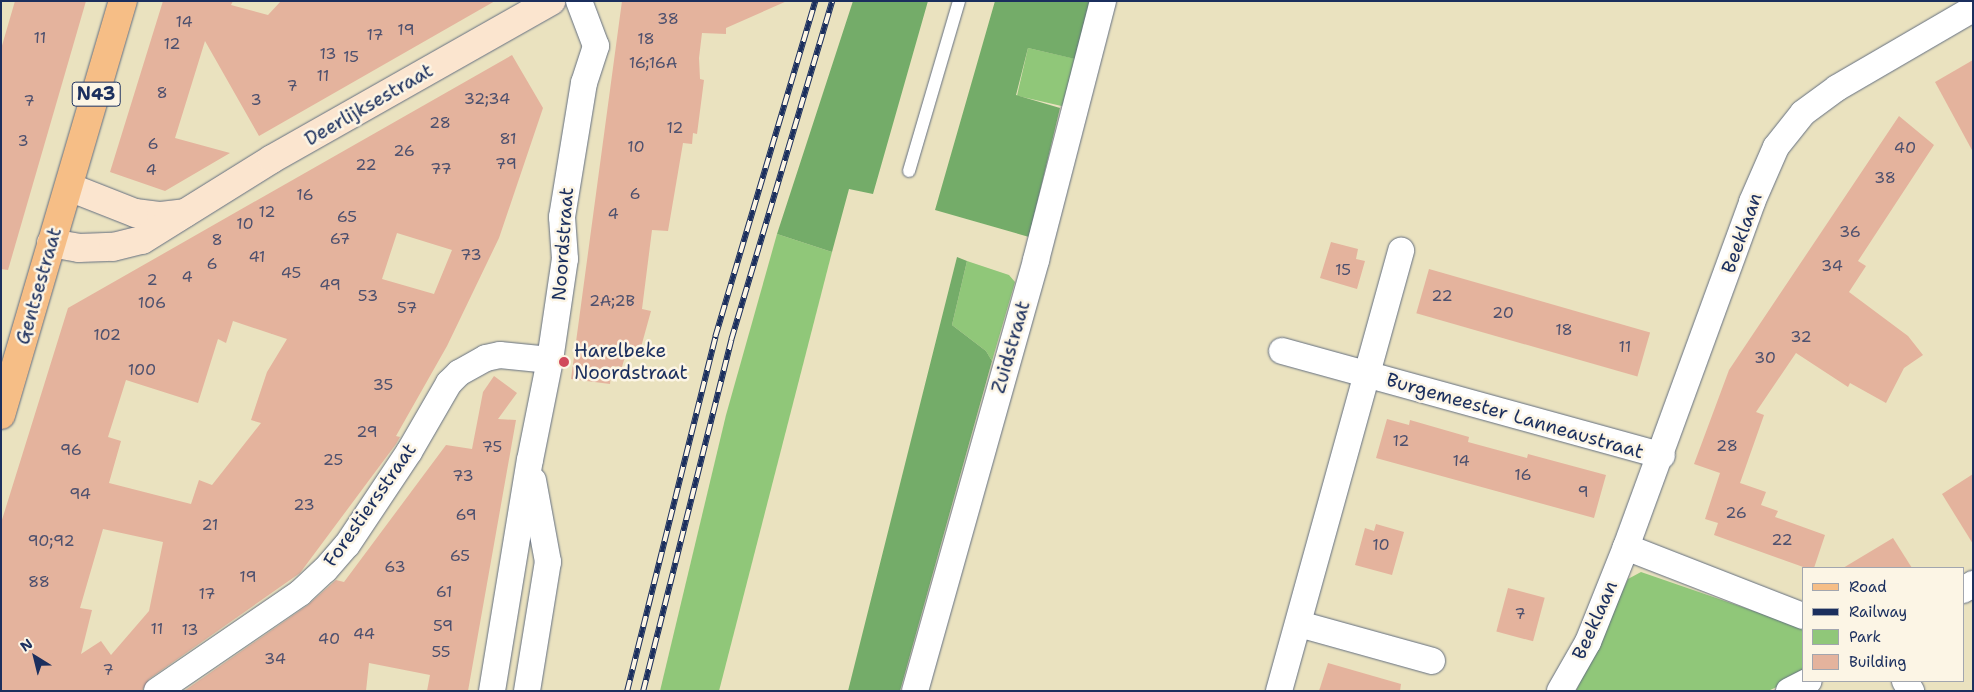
<!DOCTYPE html>
<html>
<head>
<meta charset="utf-8">
<style>
  body { margin:0 }
  #map { position:relative; width:1974px; height:692px; overflow:hidden; background:#eae2bf; font-family:"Shantell Sans",sans-serif }
  div>[style] { position:absolute }
  [style*='--x'] { left:calc(var(--x)*1px); top:calc(var(--y)*1px); width:calc(var(--w)*1px); rotate:calc(var(--a)*1deg) }
  .green>* { inset:0; background:#90c779; transform-origin:0 0 }
  .forest>* { inset:0; background:#74ac69 }
  .building>* { inset:0; background:#e4b39d; transform-origin:0 0 }
  .roads { filter:drop-shadow(0 0 1px #636e80) drop-shadow(0 0 1px #636e80) }
  .service>* { height:12px; margin:-6px; padding:0 6px; transform-origin:6px; border-radius:6px; background:#fff }
  .minor>* { height:26px; margin:-13px; padding:0 13px; transform-origin:13px; border-radius:13px; background:#fff }
  .secondary>* { height:28px; margin:-14px; padding:0 14px; transform-origin:14px; border-radius:14px; background:#fbe5cf }
  .primary>* { height:28px; margin:-14px; padding:0 14px; transform-origin:14px; border-radius:14px; background:#f6be86 }
  .rail>* { height:5.5px; margin-top:-2.75px; transform-origin:0; background:repeating-linear-gradient(90deg,#fcf5e5 0 11px,#1b2f5e 0 22px); box-sizing:border-box; border-block:1px solid #1b2f5e }
  .dots>* { width:14px; height:14px; translate:-50% -50%; box-sizing:border-box; border:2px solid #fcf5e5; border-radius:50% }
  span { translate:-50% -50%; white-space:nowrap; text-align:center; line-height:1.15; -webkit-text-stroke:5px #fcf5e5; paint-order:stroke }
  .number-label { font-size:16px; color:#4d506e }
  .number-label span { -webkit-text-stroke-width:0 }
  .shield-label span { padding:1px 4px; background:#fcf5e5; border:1px solid; border-radius:4px; -webkit-text-stroke-width:0 }
  .shield-label { font-size:18px; color:#1b2f5e; font-weight:700 }
  .street-label { font-size:19px; color:#1b2f5e }
  .poi-label { font-size:19px; color:#1b2f5e }
  .left { translate:0 -50%; text-align:left }
  .frame { position:absolute; inset:0; border:2px solid #1b2f5e; pointer-events:none }
  .legend { position:absolute; left:1802px; top:567px; width:162px; height:115px; box-sizing:border-box; background:#fcf5e5; border:1px solid #a2a6af; margin:0; padding:6px 9px; list-style:none; font-size:15px; color:#1b2f5e }
  .legend li { display:flex; align-items:center; gap:10px; height:25px }
  .legend b { width:25px; border:1px solid #a2a6af }
  .north { position:absolute; left:10px; top:632px; width:50px; height:50px; -webkit-text-stroke:4px #fcf5e5; paint-order:stroke; rotate:324deg; font-size:14px; font-weight:700; line-height:20px; text-align:center; color:#1b2f5e }
  .north::after { content:''; display:block; margin:auto; width:18px; height:22px; background:#1b2f5e; clip-path:polygon(50% 0,100% 100%,50% 72%,0 100%) }
</style>
</head>
<body>
<div id="map">
  <div class="green">
    <div style="left:1028px;top:48px;width:48px;height:49px;rotate:13deg"></div>
    <div style="clip-path:polygon(777px 234px,832px 252px,719px 691px,660px 691px,726px 415px)"></div>
    <div style="clip-path:polygon(967px 261px,1009px 275px,1015px 282px,992px 361px,986px 351px,952px 325px)"></div>
    <div style="clip-path:polygon(1641px 572px,1803px 628px,1803px 675px,1768px 691px,1576px 691px,1628px 579px)"></div>
  </div>
  <div class="forest">
    <div style="clip-path:polygon(853px 1px,928px 1px,873px 194px,849px 189px,832px 252px,777px 234px)"></div>
    <div style="clip-path:polygon(995px 1px,1090px 1px,1075px 59px,1028px 48px,1016px 95px,1060px 108px,1029px 237px,935px 210px)"></div>
    <div style="clip-path:polygon(957px 257px,967px 261px,952px 325px,986px 351px,992px 361px,900px 691px,848px 691px)"></div>
  </div>
  <div class="building">
    <div style="clip-path:polygon(15px 1px,86px 1px,8px 270px,1px 269px,1px 49px)"></div>
    <div style="clip-path:polygon(163px 1px,233px 1px,231px 5px,268px 15px,281px 1px,495px 1px,259px 136px,205px 41px,175px 138px,230px 153px,165px 191px,110px 172px)"></div>
    <div style="clip-path:polygon(622px 1px,787px 1px,726px 28px,726px 34px,702px 33px,699px 58px,700px 79px,704px 80px,697px 134px,693px 133px,692px 144px,683px 143px,668px 231px,652px 230px,642px 309px,651px 311px,638px 358px,626px 353px,622px 367px,612px 366px,610px 384px,571px 379px)"></div>
    <div style="clip-path:polygon(evenodd,512px 55px,543px 108px,499px 238px,447px 346px,396px 436px,400px 437px,396px 444px,300px 573px,149px 679px,142px 691px,1px 691px,1px 523px,68px 308px,512px 55px,397px 233px,452px 250px,434px 294px,382px 279px,397px 233px,512px 55px,233px 321px,287px 339px,267px 372px,251px 420px,261px 423px,212px 485px,199px 480px,191px 504px,109px 483px,121px 441px,108px 437px,126px 380px,198px 403px,218px 339px,226px 343px,233px 321px,512px 55px,103px 529px,163px 542px,149px 611px,111px 655px,101px 641px,81px 654px,92px 610px,80px 608px,103px 529px)"></div>
    <div style="clip-path:polygon(1973px 60px,1973px 152px,1935px 82px)"></div>
    <div style="clip-path:polygon(1899px 116px,1934px 145px,1858px 261px,1866px 266px,1849px 292px,1908px 336px,1923px 355px,1904px 368px,1886px 403px,1850px 383px,1848px 387px,1796px 353px,1756px 412px,1764px 415px,1740px 483px,1766px 492px,1761px 505px,1778px 511px,1775px 517px,1825px 535px,1814px 568px,1806px 568px,1714px 535px,1718px 523px,1705px 519px,1720px 473px,1694px 464px,1729px 370px)"></div>
    <div style="clip-path:polygon(1331px 242px,1358px 249px,1356px 259px,1365px 261px,1357px 289px,1320px 278px)"></div>
    <div style="left:1429px;top:269px;width:230px;height:46px;rotate:16deg"></div>
    <div style="clip-path:polygon(494px 376px,517px 393px,498px 419px,516px 420px,468px 691px,427px 691px,430px 675px,369px 663px,366px 691px,184px 691px,308px 605px,336px 580px,344px 582px,446px 445px,472px 449px,483px 392px)"></div>
    <div style="clip-path:polygon(1387px 419px,1409px 425px,1410px 420px,1469px 437px,1468px 442px,1527px 458px,1528px 454px,1606px 475px,1594px 518px,1376px 458px)"></div>
    <div style="clip-path:polygon(1973px 474px,1973px 544px,1942px 494px)"></div>
    <div style="clip-path:polygon(1376px 524px,1404px 532px,1392px 575px,1355px 565px,1365px 528px,1374px 531px)"></div>
    <div style="clip-path:polygon(1893px 538px,1912px 568px,1843px 568px)"></div>
    <div style="left:1508px;top:588px;width:38px;height:45px;rotate:15deg"></div>
    <div style="clip-path:polygon(1328px 663px,1401px 684px,1400px 691px,1319px 691px)"></div>
  </div>
  <div class="roads">
    <div class="service">
      <div style="--x:909;--y:171;--w:177;--a:-73.6"></div>
    </div>
    <div class="minor">
      <div style="--x:1282;--y:351;--w:394;--a:15.4"></div>
      <div style="--x:1626;--y:547;--w:190;--a:21.3"></div>
      <div style="--x:1963;--y:590;--w:12;--a:-31"></div>
      <div style="--x:1299;--y:624;--w:138;--a:15.5"></div>
      <div style="--x:1905;--y:681;--w:12;--a:59"></div>
      <div style="--x:157;--y:691;--w:173;--a:-34.4"></div>
      <div style="--x:300;--y:593;--w:34;--a:-43"></div>
      <div style="--x:325;--y:570;--w:33;--a:-49"></div>
      <div style="--x:347;--y:545;--w:112;--a:-56.3"></div>
      <div style="--x:409;--y:452;--w:80;--a:-59.9"></div>
      <div style="--x:449;--y:383;--w:14;--a:-45"></div>
      <div style="--x:459;--y:373;--w:31;--a:-29"></div>
      <div style="--x:486;--y:358;--w:14;--a:-12"></div>
      <div style="--x:500;--y:355;--w:50;--a:5.7"></div>
      <div style="--x:492;--y:691;--w:234;--a:-80.7"></div>
      <div style="--x:530;--y:460;--w:102;--a:-78.7"></div>
      <div style="--x:550;--y:360;--w:102;--a:-81.6"></div>
      <div style="--x:565;--y:259;--w:42;--a:-94.1"></div>
      <div style="--x:562;--y:217;--w:136;--a:-80.7"></div>
      <div style="--x:584;--y:83;--w:39;--a:-72"></div>
      <div style="--x:596;--y:46;--w:48;--a:-110.7"></div>
      <div style="--x:527;--y:691;--w:131;--a:-80.8"></div>
      <div style="--x:548;--y:562;--w:83;--a:-100.4"></div>
      <div style="--x:915;--y:691;--w:448;--a:-74.3"></div>
      <div style="--x:1036;--y:260;--w:268;--a:-75.5"></div>
      <div style="--x:1279;--y:691;--w:457;--a:-74.5"></div>
      <div style="--x:1560;--y:691;--w:56;--a:-60.3"></div>
      <div style="--x:1588;--y:642;--w:102;--a:-68.2"></div>
      <div style="--x:1626;--y:547;--w:367;--a:-69.9"></div>
      <div style="--x:1752;--y:202;--w:60;--a:-66.4"></div>
      <div style="--x:1776;--y:147;--w:43;--a:-51.5"></div>
      <div style="--x:1803;--y:113;--w:42;--a:-36.3"></div>
      <div style="--x:1837;--y:88;--w:157;--a:-30.2"></div>
      <div style="--x:1789;--y:691;--w:22;--a:-27"></div>
    </div>
    <div class="secondary">
      <div style="--x:69;--y:187;--w:71;--a:21.5"></div>
      <div style="--x:135;--y:213;--w:26;--a:7"></div>
      <div style="--x:161;--y:216;--w:24;--a:-7"></div>
      <div style="--x:51;--y:243;--w:28;--a:10"></div>
      <div style="--x:79;--y:248;--w:34;--a:-2"></div>
      <div style="--x:113;--y:247;--w:30;--a:-14"></div>
      <div style="--x:142;--y:240;--w:153;--a:-31.9"></div>
      <div style="--x:272;--y:159;--w:321;--a:-29.5"></div>
    </div>
    <div class="primary">
      <div style="--x:1;--y:415;--w:432;--a:-73.6"></div>
    </div>
  </div>
  <div class="rail">
    <div style="--x:627;--y:691;--w:365;--a:-76"></div>
    <div style="--x:715;--y:337;--w:351;--a:-73.4"></div>
    <div style="--x:643;--y:691;--w:362;--a:-75.9"></div>
    <div style="--x:731;--y:340;--w:354;--a:-73.4"></div>
  </div>
  <div class="dots">
    <div style="left:564px;top:362px;background:#d1495b"></div>
  </div>
  <div class="number-label">
    <span style="left:668px;top:19px">38</span>
    <span style="left:184px;top:22px">14</span>
    <span style="left:406px;top:30px">19</span>
    <span style="left:375px;top:35px">17</span>
    <span style="left:40px;top:38px">11</span>
    <span style="left:646px;top:39px">18</span>
    <span style="left:172px;top:44px">12</span>
    <span style="left:328px;top:54px">13</span>
    <span style="left:351px;top:57px">15</span>
    <span style="left:653px;top:63px">16;16A</span>
    <span style="left:323px;top:76px">11</span>
    <span style="left:292px;top:86px">7</span>
    <span style="left:162px;top:93px">8</span>
    <span style="left:487px;top:99px">32;34</span>
    <span style="left:256px;top:100px">3</span>
    <span style="left:29px;top:101px">7</span>
    <span style="left:440px;top:123px">28</span>
    <span style="left:675px;top:128px">12</span>
    <span style="left:508px;top:139px">81</span>
    <span style="left:23px;top:141px">3</span>
    <span style="left:153px;top:144px">6</span>
    <span style="left:636px;top:147px">10</span>
    <span style="left:1905px;top:148px">40</span>
    <span style="left:404px;top:151px">26</span>
    <span style="left:506px;top:164px">79</span>
    <span style="left:366px;top:165px">22</span>
    <span style="left:441px;top:169px">77</span>
    <span style="left:151px;top:170px">4</span>
    <span style="left:1885px;top:178px">38</span>
    <span style="left:635px;top:194px">6</span>
    <span style="left:305px;top:195px">16</span>
    <span style="left:267px;top:212px">12</span>
    <span style="left:613px;top:214px">4</span>
    <span style="left:347px;top:217px">65</span>
    <span style="left:245px;top:224px">10</span>
    <span style="left:1850px;top:232px">36</span>
    <span style="left:340px;top:239px">67</span>
    <span style="left:217px;top:240px">8</span>
    <span style="left:471px;top:255px">73</span>
    <span style="left:257px;top:257px">41</span>
    <span style="left:212px;top:264px">6</span>
    <span style="left:1832px;top:266px">34</span>
    <span style="left:1343px;top:270px">15</span>
    <span style="left:291px;top:273px">45</span>
    <span style="left:187px;top:277px">4</span>
    <span style="left:152px;top:280px">2</span>
    <span style="left:330px;top:285px">49</span>
    <span style="left:368px;top:296px">53</span>
    <span style="left:1442px;top:296px">22</span>
    <span style="left:612px;top:301px">2A;2B</span>
    <span style="left:152px;top:303px">106</span>
    <span style="left:407px;top:308px">57</span>
    <span style="left:1503px;top:313px">20</span>
    <span style="left:1564px;top:330px">18</span>
    <span style="left:107px;top:335px">102</span>
    <span style="left:1801px;top:337px">32</span>
    <span style="left:1625px;top:347px">11</span>
    <span style="left:1765px;top:358px">30</span>
    <span style="left:142px;top:370px">100</span>
    <span style="left:383px;top:385px">35</span>
    <span style="left:367px;top:432px">29</span>
    <span style="left:1401px;top:441px">12</span>
    <span style="left:1727px;top:446px">28</span>
    <span style="left:492px;top:447px">75</span>
    <span style="left:71px;top:450px">96</span>
    <span style="left:333px;top:460px">25</span>
    <span style="left:1461px;top:461px">14</span>
    <span style="left:1523px;top:475px">16</span>
    <span style="left:463px;top:476px">73</span>
    <span style="left:1583px;top:492px">9</span>
    <span style="left:80px;top:494px">94</span>
    <span style="left:304px;top:505px">23</span>
    <span style="left:1736px;top:513px">26</span>
    <span style="left:466px;top:515px">69</span>
    <span style="left:210px;top:525px">21</span>
    <span style="left:1782px;top:540px">22</span>
    <span style="left:51px;top:541px">90;92</span>
    <span style="left:1381px;top:545px">10</span>
    <span style="left:460px;top:556px">65</span>
    <span style="left:395px;top:567px">63</span>
    <span style="left:248px;top:577px">19</span>
    <span style="left:39px;top:582px">88</span>
    <span style="left:444px;top:592px">61</span>
    <span style="left:207px;top:594px">17</span>
    <span style="left:1520px;top:614px">7</span>
    <span style="left:443px;top:626px">59</span>
    <span style="left:157px;top:629px">11</span>
    <span style="left:190px;top:630px">13</span>
    <span style="left:364px;top:634px">44</span>
    <span style="left:329px;top:639px">40</span>
    <span style="left:441px;top:652px">55</span>
    <span style="left:275px;top:659px">34</span>
    <span style="left:108px;top:670px">7</span>
  </div>
  <div class="shield-label">
    <span style="left:96px;top:94px">N43</span>
  </div>
  <div class="street-label">
    <span style="left:369px;top:105px;rotate:-30deg">Deerlijksestraat</span>
    <span style="left:1742px;top:233px;rotate:-70deg">Beeklaan</span>
    <span style="left:563px;top:244px;rotate:-86deg">Noordstraat</span>
    <span style="left:39px;top:286px;rotate:-74deg">Gentsestraat</span>
    <span style="left:1011px;top:347px;rotate:-74deg">Zuidstraat</span>
    <span style="left:1515px;top:416px;rotate:16deg">Burgemeester Lanneaustraat</span>
    <span style="left:370px;top:505px;rotate:-55deg">Forestiersstraat</span>
    <span style="left:1595px;top:620px;rotate:-66deg">Beeklaan</span>
  </div>
  <div class="poi-label">
    <span class="left" style="left:574px;top:362px">Harelbeke<br>Noordstraat</span>
  </div>
  <div class="frame"></div>
  <ul class="legend">
  <li><b style="height:6px;background:#f6be86"></b>Road</li>
  <li><b style="height:6px;background:#1b2f5e"></b>Railway</li>
  <li><b style="height:14px;background:#90c779"></b>Park</li>
  <li><b style="height:14px;background:#e4b39d"></b>Building</li>
  </ul>
  <div class="north">N</div>
</div>
</body>
</html>
